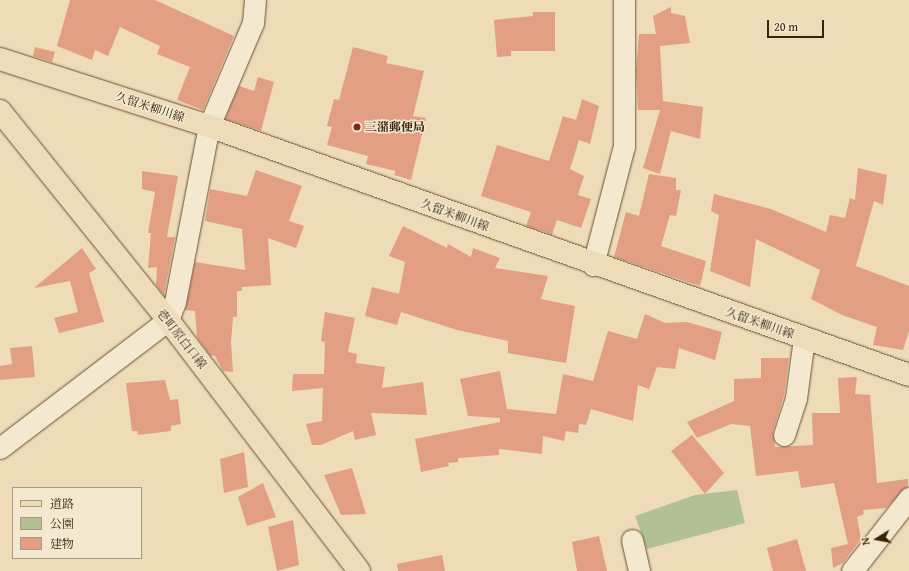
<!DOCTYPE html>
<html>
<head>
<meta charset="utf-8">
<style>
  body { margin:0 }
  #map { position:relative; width:909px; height:571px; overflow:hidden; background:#eedbb8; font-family:"Gentium Book Plus","Noto Serif JP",serif }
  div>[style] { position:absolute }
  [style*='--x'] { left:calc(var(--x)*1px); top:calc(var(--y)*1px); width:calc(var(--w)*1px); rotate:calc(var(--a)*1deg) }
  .green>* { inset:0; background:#b2c194 }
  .building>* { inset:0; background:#e29f84 }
  .roads { filter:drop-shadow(0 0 1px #675132) drop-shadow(0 0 1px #675132) }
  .minor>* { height:21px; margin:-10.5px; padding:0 10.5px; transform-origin:10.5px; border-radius:10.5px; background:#f4e8d1 }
  .major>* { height:22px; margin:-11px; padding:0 11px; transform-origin:11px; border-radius:11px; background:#eedbb8 }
  .dots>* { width:11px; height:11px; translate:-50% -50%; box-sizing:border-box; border:2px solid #f4e8d1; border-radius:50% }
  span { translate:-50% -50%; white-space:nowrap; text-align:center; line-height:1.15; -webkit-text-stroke:3px #f4e8d1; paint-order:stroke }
  .street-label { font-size:12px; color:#3a2306 }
  .poi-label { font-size:12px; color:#3a2306; font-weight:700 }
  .left { translate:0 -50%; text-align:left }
  .legend { position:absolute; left:12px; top:487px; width:130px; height:72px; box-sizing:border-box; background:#f4e8d1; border:1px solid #aa9980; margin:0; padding:5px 7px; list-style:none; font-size:12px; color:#3a2306 }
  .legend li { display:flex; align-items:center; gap:8px; height:20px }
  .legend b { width:20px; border:1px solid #aa9980 }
  .north { position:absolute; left:857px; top:519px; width:40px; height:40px; -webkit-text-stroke:3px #f4e8d1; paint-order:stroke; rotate:259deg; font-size:11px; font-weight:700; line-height:16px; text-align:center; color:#3a2306 }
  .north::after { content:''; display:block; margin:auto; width:14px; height:18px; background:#3a2306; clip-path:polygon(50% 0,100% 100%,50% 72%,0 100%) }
  .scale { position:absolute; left:767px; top:20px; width:57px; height:18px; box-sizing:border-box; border:2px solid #3a2306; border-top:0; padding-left:5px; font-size:12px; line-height:14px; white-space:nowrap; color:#3a2306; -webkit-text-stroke:3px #f4e8d1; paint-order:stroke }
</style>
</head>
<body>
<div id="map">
  <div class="green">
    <div style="clip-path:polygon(737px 490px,745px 523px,647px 549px,635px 516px,695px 495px)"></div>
  </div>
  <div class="building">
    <div style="clip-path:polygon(70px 0,155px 0,234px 36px,203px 110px,177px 100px,190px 67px,157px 54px,160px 46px,120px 27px,108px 56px,95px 50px,92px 60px,57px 46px)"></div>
    <div style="clip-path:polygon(671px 7px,671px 13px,685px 16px,690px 43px,660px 46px,663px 101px,703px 107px,700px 139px,671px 131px,660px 174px,643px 168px,660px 110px,638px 110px,636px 71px,639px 34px,656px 34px,653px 16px)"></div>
    <div style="clip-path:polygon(533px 12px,555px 12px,555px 51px,511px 51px,511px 56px,497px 57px,494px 20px,533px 16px)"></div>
    <div style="clip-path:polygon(35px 47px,55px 52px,52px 62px,33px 56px)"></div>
    <div style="clip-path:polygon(353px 47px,388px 56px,386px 63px,424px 71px,413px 116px,426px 118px,411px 180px,394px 175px,396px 171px,366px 164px,368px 156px,327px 145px,332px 127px,327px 126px,334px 99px,339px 100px)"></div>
    <div style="clip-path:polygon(258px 77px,274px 82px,261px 131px,225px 119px,239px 86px,254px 91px)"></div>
    <div style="clip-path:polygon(582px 99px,599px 106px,590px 144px,579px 140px,570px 169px,584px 176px,578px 195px,591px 199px,581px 228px,557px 220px,552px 235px,548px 233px,526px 226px,531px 212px,481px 196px,497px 145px,549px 161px,563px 116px,576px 120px)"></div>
    <div style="clip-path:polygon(858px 168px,887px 175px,883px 205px,874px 201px,856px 266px,909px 286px,909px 331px,903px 350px,873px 345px,877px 327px,842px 315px,811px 299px,820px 270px,756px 239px,750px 287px,710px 271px,719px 215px,711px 211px,714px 194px,771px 209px,826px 232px,830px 215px,845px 218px,850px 198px,855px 200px)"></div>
    <div style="clip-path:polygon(256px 170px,302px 186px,289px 221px,304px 226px,296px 248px,268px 238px,271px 285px,242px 287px,242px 291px,237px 291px,237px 317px,233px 317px,231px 342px,233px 372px,223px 371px,215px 356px,210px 355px,197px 337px,195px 311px,185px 310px,195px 262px,245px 270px,242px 229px,205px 221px,210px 189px,247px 196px)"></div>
    <div style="clip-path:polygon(142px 171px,178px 176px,167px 237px,175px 237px,164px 295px,156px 285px,157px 267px,148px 268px,151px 233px,148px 233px,155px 192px,142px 189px)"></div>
    <div style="clip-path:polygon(649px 174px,676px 178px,676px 190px,681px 190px,676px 216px,670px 215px,661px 246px,706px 261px,700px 286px,614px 257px,626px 212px,639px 216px)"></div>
    <div style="clip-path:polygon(403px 226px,447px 248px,448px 244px,471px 257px,473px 248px,500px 258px,495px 268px,548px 276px,541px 299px,575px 306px,566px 363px,508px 353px,508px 341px,457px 330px,401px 312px,397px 325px,365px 316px,372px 287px,399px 294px,405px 262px,389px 256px)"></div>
    <div style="clip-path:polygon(82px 248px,96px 269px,89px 273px,104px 322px,59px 333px,54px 318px,78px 312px,70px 281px,34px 288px)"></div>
    <div style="clip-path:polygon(325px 312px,355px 318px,348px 352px,357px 354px,356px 363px,385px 367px,382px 388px,423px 382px,427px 415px,371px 413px,376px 435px,355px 440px,353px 431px,321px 445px,312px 445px,306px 424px,322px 421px,323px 388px,292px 391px,293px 374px,324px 374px,325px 342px,321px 341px)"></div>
    <div style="clip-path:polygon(645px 314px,665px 323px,687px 322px,722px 332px,715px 360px,679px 348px,675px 369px,657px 367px,649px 389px,638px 385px,633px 421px,591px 409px,586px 425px,579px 424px,578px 433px,566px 431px,564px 441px,543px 436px,542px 454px,499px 449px,499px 455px,458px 458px,458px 462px,448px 463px,449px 466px,421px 472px,415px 439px,500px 422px,500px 418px,468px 416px,460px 379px,500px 371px,507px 409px,556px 414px,563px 374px,593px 381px,608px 331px,637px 339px)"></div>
    <div style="clip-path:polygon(32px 346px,35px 377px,0 380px,0 366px,12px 364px,10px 348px)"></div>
    <div style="clip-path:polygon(761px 358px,789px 358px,784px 395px,773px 432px,775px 447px,813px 445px,812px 413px,840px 413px,838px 378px,857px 377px,855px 394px,870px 395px,877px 483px,908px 479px,908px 486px,886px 508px,863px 510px,864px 514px,857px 517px,861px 539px,843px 563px,833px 568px,831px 548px,848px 544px,834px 483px,801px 488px,798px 471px,756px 476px,750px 426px,731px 424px,697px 438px,687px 422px,734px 401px,734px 379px,761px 378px)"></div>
    <div style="clip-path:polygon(165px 380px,170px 400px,178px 399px,181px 424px,171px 426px,171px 431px,138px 435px,137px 431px,132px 431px,126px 383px)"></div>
    <div style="clip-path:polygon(692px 435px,724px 473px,705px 494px,671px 451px)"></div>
    <div style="clip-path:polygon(244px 452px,248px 487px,224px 493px,220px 459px)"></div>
    <div style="clip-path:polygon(352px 468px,366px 514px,341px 515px,324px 475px)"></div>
    <div style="clip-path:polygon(263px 483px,276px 517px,247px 526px,238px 497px)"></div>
    <div style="clip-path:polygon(293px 520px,299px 565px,277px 571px,268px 527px)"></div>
    <div style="clip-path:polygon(599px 536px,607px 571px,577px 571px,572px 542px)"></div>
    <div style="clip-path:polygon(797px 539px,806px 571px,773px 571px,767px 548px)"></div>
    <div style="clip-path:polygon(442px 555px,445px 571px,398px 571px,397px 564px)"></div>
  </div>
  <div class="roads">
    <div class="minor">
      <div style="--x:593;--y:265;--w:123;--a:-75.4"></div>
      <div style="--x:624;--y:146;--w:146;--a:-90"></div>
      <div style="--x:784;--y:435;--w:39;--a:-72"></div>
      <div style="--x:796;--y:398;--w:61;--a:-82.4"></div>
      <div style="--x:0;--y:448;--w:211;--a:-37.3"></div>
      <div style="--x:168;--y:320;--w:19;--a:-69"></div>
      <div style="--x:175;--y:302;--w:179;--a:-79.1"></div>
      <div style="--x:209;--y:126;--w:112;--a:-66.9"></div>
      <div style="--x:253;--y:23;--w:23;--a:-85"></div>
      <div style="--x:632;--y:540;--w:32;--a:77"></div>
      <div style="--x:852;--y:571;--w:93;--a:-52"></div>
    </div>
    <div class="major">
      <div style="--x:0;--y:59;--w:219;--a:17.8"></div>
      <div style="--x:209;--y:126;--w:743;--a:19.58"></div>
      <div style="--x:0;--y:111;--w:268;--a:51.2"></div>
      <div style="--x:168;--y:320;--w:315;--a:52.7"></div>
    </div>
  </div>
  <div class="dots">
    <div style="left:357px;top:127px;background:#8f2418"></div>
  </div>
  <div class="street-label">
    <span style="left:150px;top:107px;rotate:18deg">久留米柳川線</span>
    <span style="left:455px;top:215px;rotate:20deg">久留米柳川線</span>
    <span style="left:760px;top:323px;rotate:19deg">久留米柳川線</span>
    <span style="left:182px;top:339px;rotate:52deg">壱町原白口線</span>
  </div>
  <div class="poi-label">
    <span class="left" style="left:365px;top:127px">三潴郵便局</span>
  </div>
  <ul class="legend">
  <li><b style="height:5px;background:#eedbb8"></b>道路</li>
  <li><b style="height:11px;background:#b2c194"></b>公園</li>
  <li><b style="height:11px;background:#e29f84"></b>建物</li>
  </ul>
  <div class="north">N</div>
  <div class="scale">20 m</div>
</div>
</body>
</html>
